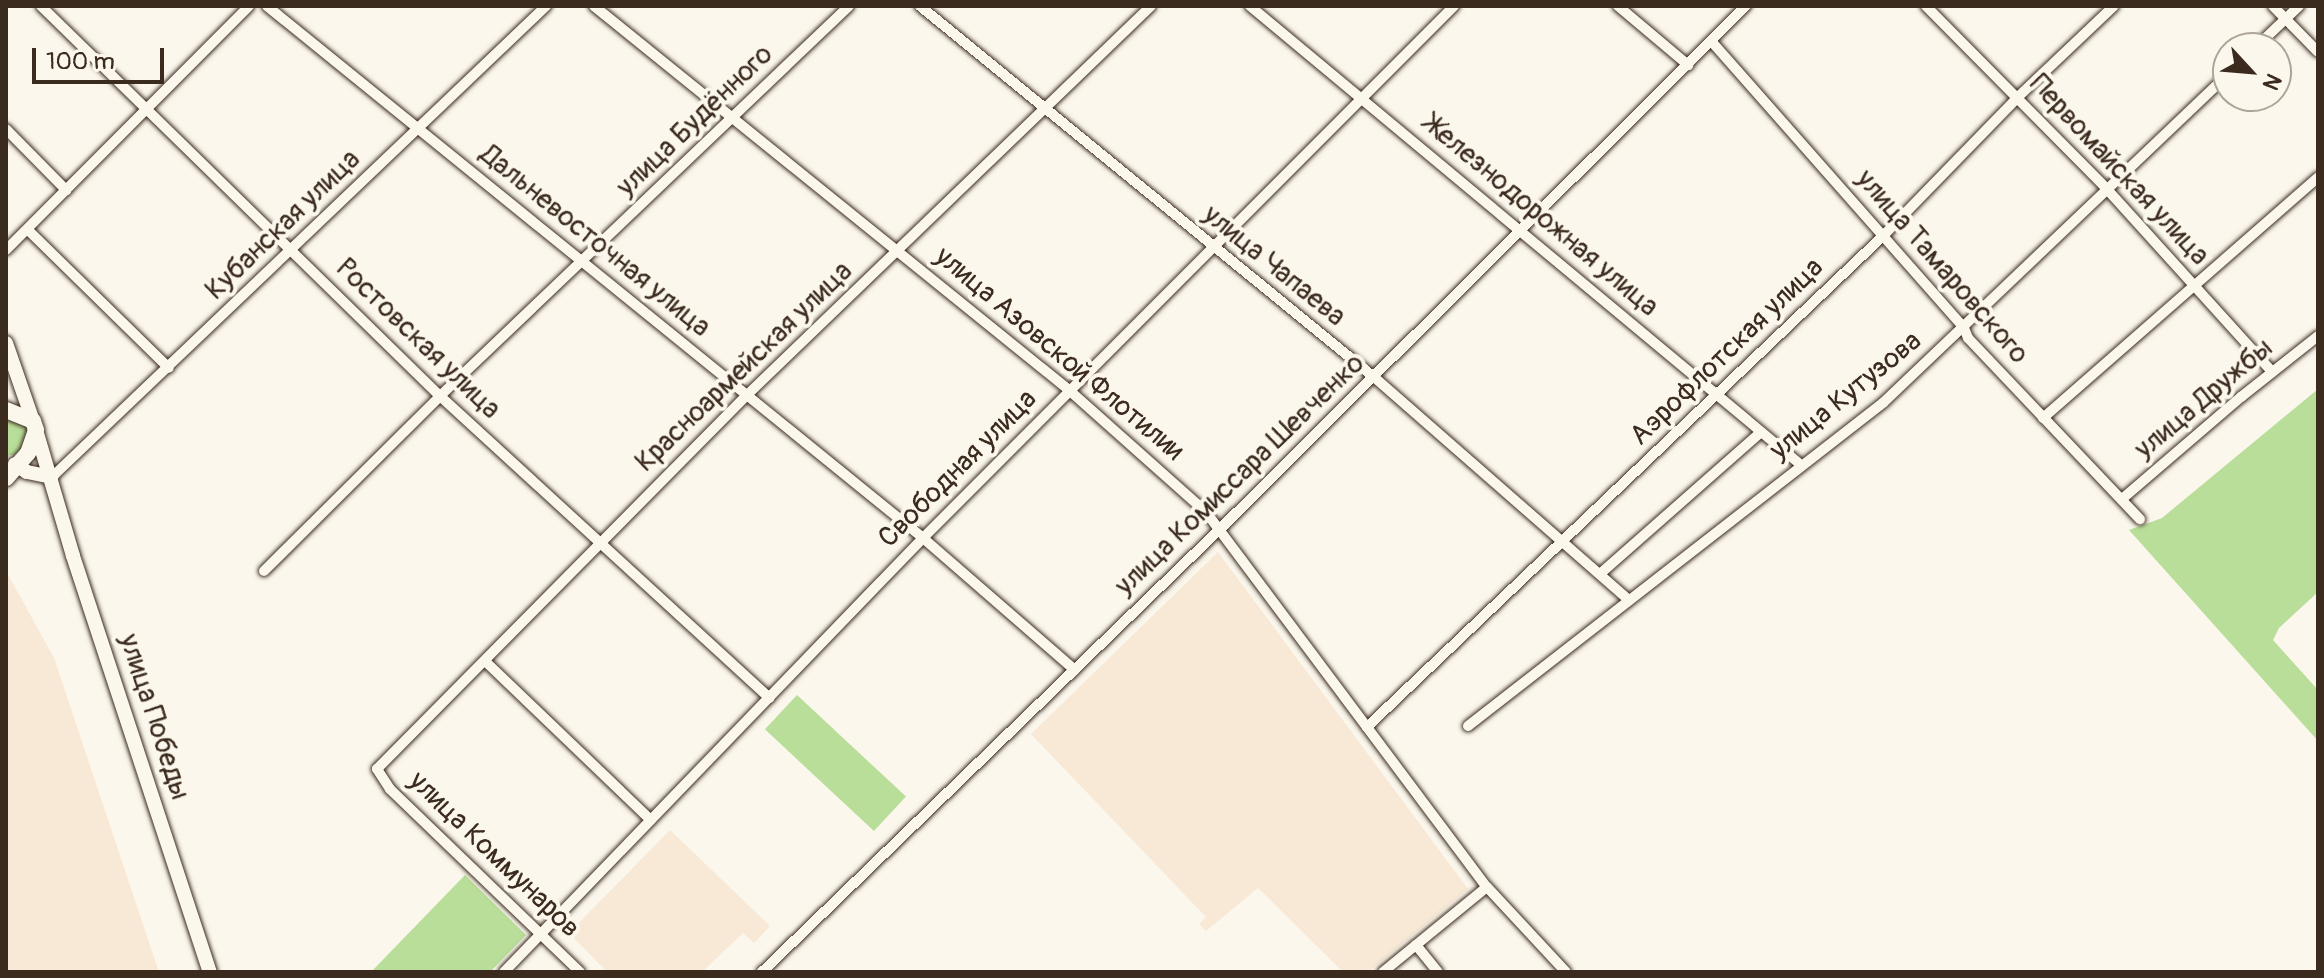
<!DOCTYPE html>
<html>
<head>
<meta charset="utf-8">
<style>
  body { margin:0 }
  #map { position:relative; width:2324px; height:978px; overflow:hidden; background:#fbf7ec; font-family:Pangolin,sans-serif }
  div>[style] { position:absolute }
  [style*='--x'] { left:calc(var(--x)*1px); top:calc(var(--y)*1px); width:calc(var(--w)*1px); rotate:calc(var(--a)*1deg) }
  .built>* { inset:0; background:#f8e8d6 }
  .green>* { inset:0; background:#b9de99; transform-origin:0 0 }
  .roads { filter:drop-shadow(0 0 2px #3b2a1e) drop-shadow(0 0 2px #3b2a1e) }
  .street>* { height:10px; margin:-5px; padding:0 5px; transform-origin:5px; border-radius:5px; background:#fbf7ec }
  .secondary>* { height:14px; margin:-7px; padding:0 7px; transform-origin:7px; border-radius:7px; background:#fbf7ec }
  .primary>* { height:16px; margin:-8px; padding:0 8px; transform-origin:8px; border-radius:8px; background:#fbf7ec }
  span { translate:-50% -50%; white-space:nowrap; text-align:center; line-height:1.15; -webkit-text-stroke:8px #fbf7ec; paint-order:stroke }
  .street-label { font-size:28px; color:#3b2a1e }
  .frame { position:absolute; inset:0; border:8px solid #3b2a1e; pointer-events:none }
  .north { position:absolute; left:2212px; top:32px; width:80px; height:80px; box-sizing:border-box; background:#fbf7ec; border:2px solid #aea59a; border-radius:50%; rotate:116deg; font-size:22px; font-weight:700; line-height:32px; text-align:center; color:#3b2a1e }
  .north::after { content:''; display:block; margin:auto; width:28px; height:36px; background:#3b2a1e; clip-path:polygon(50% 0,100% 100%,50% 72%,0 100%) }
  .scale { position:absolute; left:32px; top:48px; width:132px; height:36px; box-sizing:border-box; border:4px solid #3b2a1e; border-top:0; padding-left:10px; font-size:24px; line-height:28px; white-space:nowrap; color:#3b2a1e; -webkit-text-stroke:6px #fbf7ec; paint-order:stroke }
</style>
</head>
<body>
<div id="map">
  <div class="built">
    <div style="clip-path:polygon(1218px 552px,1468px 889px,1368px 972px,1343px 972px,1258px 888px,1206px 931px,1199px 924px,1206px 917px,1031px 734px)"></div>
    <div style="clip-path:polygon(6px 571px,54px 658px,159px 972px,6px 972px)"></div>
    <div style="clip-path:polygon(670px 830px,770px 926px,754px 943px,743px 933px,702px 972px,607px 972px,569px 933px)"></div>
  </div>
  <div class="green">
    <div style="clip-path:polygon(2318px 389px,2318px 592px,2279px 628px,2273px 640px,2318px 690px,2318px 741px,2129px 530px,2162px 518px)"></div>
    <div style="clip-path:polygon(6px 414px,27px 425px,29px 440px,17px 454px,6px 456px)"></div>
    <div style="left:797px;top:695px;width:149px;height:47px;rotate:43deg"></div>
    <div style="clip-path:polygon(465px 875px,526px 935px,490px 972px,371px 972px)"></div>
  </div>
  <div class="roads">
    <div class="street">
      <div style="--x:41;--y:6;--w:558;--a:44.35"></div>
      <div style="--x:440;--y:396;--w:447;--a:42.5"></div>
      <div style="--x:267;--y:6;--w:845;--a:39.04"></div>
      <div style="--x:923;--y:538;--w:201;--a:41"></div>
      <div style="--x:594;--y:6;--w:611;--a:38.95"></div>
      <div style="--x:1069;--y:390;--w:183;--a:41.7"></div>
      <div style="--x:1206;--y:512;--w:469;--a:53.2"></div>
      <div style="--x:1487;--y:887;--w:116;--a:47.1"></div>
      <div style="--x:920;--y:6;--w:586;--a:39.26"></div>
      <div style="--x:1374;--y:377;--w:339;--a:41.2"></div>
      <div style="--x:1250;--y:6;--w:716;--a:39.79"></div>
      <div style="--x:1618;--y:6;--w:92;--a:40.1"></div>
      <div style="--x:1926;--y:6;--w:256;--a:45.3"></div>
      <div style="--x:2106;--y:188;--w:248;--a:47.9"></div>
      <div style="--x:2273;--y:6;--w:64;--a:45.6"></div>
      <div style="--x:1712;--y:42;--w:381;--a:48.6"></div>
      <div style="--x:1964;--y:328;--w:11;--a:68"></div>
      <div style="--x:1968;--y:338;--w:250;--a:46.5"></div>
      <div style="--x:2255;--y:48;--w:61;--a:-43.7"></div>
      <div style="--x:6;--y:129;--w:86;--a:45.5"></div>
      <div style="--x:28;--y:230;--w:197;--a:44.4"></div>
      <div style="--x:6;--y:250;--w:344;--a:-45.1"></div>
      <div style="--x:2043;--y:418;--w:366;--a:-41.2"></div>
      <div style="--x:52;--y:477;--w:683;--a:-43.63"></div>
      <div style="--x:2122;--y:499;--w:157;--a:-40.6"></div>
      <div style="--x:2241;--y:397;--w:98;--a:-38.4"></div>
      <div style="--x:264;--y:571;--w:248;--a:-44.8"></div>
      <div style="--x:440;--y:396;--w:565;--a:-43.64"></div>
      <div style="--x:1601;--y:573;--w:213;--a:-41.4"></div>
      <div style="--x:486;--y:662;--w:228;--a:43.8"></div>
      <div style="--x:1468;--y:726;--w:527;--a:-37.91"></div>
      <div style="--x:1884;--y:402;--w:475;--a:-43.6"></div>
      <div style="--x:1367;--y:727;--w:712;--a:-43.58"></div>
      <div style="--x:1883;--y:236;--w:194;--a:-45.8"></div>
      <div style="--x:2018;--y:97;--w:132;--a:-43.5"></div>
      <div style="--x:1416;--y:945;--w:35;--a:51"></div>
      <div style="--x:504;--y:972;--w:603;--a:-46.01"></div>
      <div style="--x:923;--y:538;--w:752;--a:-45.05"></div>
      <div style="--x:580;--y:972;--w:264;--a:-136.1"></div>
      <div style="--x:390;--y:789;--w:24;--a:-123"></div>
      <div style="--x:377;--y:769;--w:525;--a:-45.31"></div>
      <div style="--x:746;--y:396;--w:562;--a:-43.92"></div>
      <div style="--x:762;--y:972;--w:637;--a:-44.05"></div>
      <div style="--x:1220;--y:529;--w:742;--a:-44.84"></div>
      <div style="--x:1383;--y:972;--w:134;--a:-39.3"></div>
    </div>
    <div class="secondary">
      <div style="--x:6;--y:343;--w:83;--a:70.9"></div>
      <div style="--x:36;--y:430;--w:131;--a:73.6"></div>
      <div style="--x:73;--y:556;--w:438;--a:71.8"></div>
      <div style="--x:15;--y:464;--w:14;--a:34"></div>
      <div style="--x:27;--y:472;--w:25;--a:11"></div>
    </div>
    <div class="primary">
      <div style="--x:6;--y:410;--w:29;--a:22"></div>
      <div style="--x:33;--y:421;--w:9;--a:72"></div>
      <div style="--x:36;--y:430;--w:24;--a:109"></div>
      <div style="--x:28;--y:453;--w:33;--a:131"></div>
    </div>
  </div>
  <div class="street-label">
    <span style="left:695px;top:121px;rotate:-44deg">улица Будённого</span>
    <span style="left:2119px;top:170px;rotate:47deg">Первомайская улица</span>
    <span style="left:1541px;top:216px;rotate:40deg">Железнодорожная улица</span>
    <span style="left:283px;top:225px;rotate:-44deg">Кубанская улица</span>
    <span style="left:595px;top:241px;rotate:39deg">Дальневосточная улица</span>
    <span style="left:1274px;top:266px;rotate:39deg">улица Чапаева</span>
    <span style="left:1942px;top:267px;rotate:49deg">улица Тамаровского</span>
    <span style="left:418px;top:339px;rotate:44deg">Ростовская улица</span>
    <span style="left:1727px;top:352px;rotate:-44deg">Аэрофлотская улица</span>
    <span style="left:1059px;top:354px;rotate:40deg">улица Азовской Флотилии</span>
    <span style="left:744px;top:367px;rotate:-44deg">Красноармейская улица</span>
    <span style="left:1846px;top:396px;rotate:-39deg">улица Кутузова</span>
    <span style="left:2204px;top:399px;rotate:-40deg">улица Дружбы</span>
    <span style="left:958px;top:469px;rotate:-45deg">Свободная улица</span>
    <span style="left:1240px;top:475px;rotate:-44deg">улица Комиссара Шевченко</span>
    <span style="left:154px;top:717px;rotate:72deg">улица Победы</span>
    <span style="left:494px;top:855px;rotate:44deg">улица Коммунаров</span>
  </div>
  <div class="frame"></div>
  <div class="north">N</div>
  <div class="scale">100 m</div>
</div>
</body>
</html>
